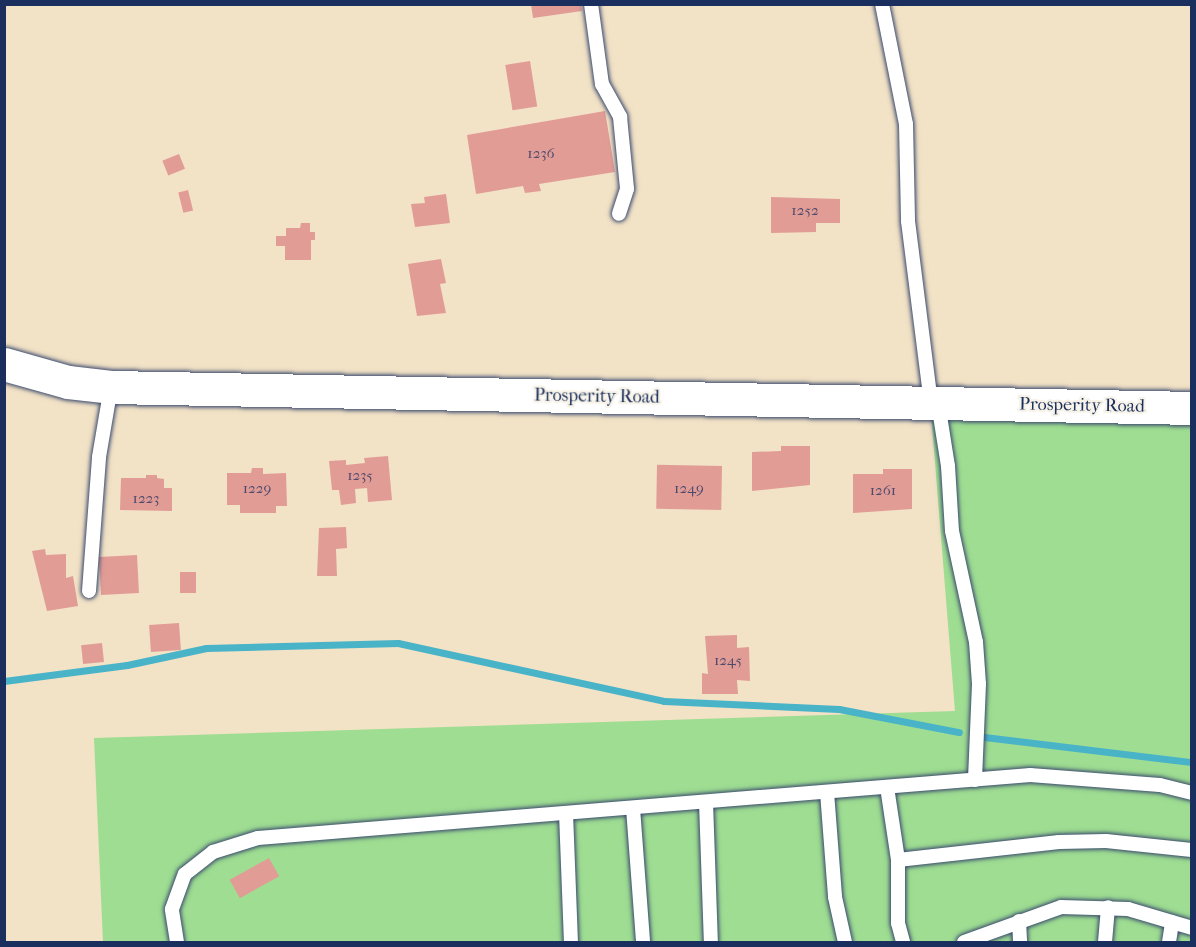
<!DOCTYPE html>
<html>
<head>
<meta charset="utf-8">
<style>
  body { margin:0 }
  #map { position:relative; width:1196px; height:947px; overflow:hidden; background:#f2e2c6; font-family:"IM FELL French Canon",serif }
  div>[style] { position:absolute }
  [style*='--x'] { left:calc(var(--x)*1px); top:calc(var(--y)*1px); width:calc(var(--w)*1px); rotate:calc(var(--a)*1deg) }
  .green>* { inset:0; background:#9edd92 }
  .stream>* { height:7px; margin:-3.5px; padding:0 3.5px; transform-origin:3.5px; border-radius:3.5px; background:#49b3c8 }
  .building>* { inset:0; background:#e29c96; transform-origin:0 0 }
  .roads { filter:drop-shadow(0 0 2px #3b4a6e) drop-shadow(0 0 2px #3b4a6e) }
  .lane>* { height:14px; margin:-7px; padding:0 7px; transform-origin:7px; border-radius:7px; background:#fff }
  .secondary>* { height:33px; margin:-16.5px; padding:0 16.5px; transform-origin:16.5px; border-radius:16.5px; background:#fff }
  span { translate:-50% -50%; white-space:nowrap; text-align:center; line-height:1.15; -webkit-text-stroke:4.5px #f7f3e8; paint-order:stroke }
  .number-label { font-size:15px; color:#4d4a6c }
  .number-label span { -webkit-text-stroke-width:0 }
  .street-label { font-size:18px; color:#1b2f5e }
  .frame { position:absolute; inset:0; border:6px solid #1b2f5e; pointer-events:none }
</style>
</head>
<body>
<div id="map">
  <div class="green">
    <div style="clip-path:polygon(931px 413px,1191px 418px,1191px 942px,103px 942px,94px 738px,955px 711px)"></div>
  </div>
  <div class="stream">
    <div style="--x:4;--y:681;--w:124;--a:-7.4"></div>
    <div style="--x:127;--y:665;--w:81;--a:-12.1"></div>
    <div style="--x:206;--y:648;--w:192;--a:-1.5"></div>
    <div style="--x:398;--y:643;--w:272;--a:12.3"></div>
    <div style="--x:664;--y:701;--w:175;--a:2.6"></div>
    <div style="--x:839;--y:709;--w:122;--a:10.9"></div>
    <div style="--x:984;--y:737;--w:209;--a:6.9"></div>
  </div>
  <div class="building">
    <div style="clip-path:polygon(531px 4px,581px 4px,582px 11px,533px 18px)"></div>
    <div style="left:530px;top:61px;width:46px;height:25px;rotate:81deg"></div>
    <div style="clip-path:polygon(605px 111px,615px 172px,539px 184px,541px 191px,525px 193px,523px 186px,476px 194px,467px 135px)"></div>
    <div style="left:179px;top:154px;width:16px;height:18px;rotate:68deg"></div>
    <div style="left:188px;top:190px;width:21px;height:10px;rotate:76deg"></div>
    <div style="clip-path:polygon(446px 194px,450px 223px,415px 227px,411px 204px,425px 203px,424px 197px)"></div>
    <div style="clip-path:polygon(771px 197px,840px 199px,840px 223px,816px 223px,816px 232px,771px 233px)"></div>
    <div style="clip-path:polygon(301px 223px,310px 223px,310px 232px,315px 232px,315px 240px,311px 240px,311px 260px,285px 260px,285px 246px,276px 246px,276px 236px,286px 236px,286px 228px,300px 228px)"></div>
    <div style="clip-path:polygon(441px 259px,446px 283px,440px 284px,446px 313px,417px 316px,408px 264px)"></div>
    <div style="clip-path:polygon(781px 446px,810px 446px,810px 485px,752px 491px,752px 452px,781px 451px)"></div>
    <div style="clip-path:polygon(388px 456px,392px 500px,368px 502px,367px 488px,355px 489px,356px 503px,341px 505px,339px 490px,332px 490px,329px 461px,346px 460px,346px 465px,365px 463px,364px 458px)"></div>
    <div style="left:722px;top:466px;width:44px;height:65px;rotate:91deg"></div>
    <div style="clip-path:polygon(252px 468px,263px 468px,263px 474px,286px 473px,287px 506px,276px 506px,276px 513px,240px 513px,240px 505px,227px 505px,227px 473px,251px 473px)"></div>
    <div style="clip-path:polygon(883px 469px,912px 469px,912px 509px,853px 513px,853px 474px,883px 474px)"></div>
    <div style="clip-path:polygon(146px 475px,157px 475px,157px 478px,164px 479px,164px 488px,172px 488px,172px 511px,120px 510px,121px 478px,146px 478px)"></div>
    <div style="clip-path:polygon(346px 527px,347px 548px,336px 549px,337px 576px,317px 576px,319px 528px)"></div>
    <div style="clip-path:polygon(45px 549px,46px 555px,66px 554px,66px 578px,73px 576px,78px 606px,47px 611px,32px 551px)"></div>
    <div style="left:137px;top:555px;width:38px;height:38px;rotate:87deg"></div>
    <div style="left:196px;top:572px;width:21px;height:16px;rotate:90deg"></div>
    <div style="left:179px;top:623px;width:27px;height:30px;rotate:86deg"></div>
    <div style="clip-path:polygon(737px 635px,737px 648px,749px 647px,750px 681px,737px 680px,738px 694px,702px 694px,702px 673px,708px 674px,705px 636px)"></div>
    <div style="left:102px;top:643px;width:19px;height:21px;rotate:84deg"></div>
    <div style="left:269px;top:858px;width:21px;height:45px;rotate:61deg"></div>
  </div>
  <div class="roads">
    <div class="lane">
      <div style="--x:591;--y:4;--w:81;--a:82.2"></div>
      <div style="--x:602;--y:84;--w:38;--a:61"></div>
      <div style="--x:620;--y:117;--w:72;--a:84.4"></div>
      <div style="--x:627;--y:189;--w:26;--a:108"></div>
      <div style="--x:882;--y:4;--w:122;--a:78.7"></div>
      <div style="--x:906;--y:124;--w:97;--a:88.8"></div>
      <div style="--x:908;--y:221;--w:183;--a:82.8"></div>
      <div style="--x:938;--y:403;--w:64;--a:81"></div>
      <div style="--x:948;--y:466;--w:65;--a:86.5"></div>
      <div style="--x:952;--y:531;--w:114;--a:77.8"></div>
      <div style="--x:976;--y:642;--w:42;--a:85.9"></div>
      <div style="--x:979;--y:684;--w:96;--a:92.4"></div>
      <div style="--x:89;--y:591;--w:134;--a:-85.7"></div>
      <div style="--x:99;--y:457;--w:71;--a:-80.3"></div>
      <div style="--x:887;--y:787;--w:74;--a:81.4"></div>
      <div style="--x:898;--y:860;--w:162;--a:-6.4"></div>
      <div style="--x:1059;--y:842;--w:47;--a:-1.2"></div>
      <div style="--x:1106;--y:841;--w:86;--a:6"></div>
      <div style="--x:827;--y:792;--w:105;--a:85.6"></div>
      <div style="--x:835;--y:897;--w:46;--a:77.5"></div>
      <div style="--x:706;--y:802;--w:140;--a:88"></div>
      <div style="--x:633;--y:808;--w:134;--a:85.7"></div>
      <div style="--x:566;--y:813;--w:129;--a:87.8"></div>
      <div style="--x:898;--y:860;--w:63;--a:90"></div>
      <div style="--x:898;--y:923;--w:20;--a:75"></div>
      <div style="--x:1019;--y:921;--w:21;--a:87"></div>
      <div style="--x:177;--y:942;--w:33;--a:-99"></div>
      <div style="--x:172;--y:909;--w:37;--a:-70"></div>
      <div style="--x:185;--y:874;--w:36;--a:-38"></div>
      <div style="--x:213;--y:852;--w:47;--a:-17.3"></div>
      <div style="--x:258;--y:838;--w:775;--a:-4.67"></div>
      <div style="--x:1030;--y:775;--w:130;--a:4.4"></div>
      <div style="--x:1160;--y:785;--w:33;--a:14"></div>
      <div style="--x:964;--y:942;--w:103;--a:-19.8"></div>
      <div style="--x:1061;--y:907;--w:67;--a:1.7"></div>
      <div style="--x:1128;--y:909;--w:67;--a:16.5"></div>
      <div style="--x:1105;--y:942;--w:35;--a:-85"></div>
      <div style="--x:1169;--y:942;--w:20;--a:-81"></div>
    </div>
    <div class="secondary">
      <div style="--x:4;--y:364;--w:66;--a:15.7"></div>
      <div style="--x:68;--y:382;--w:43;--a:6.6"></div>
      <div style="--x:111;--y:387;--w:1081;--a:1.11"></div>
    </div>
  </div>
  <div class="number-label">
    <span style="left:541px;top:154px">1236</span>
    <span style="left:805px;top:211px">1252</span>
    <span style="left:360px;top:476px">1235</span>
    <span style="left:257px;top:489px">1229</span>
    <span style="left:689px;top:489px">1249</span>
    <span style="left:883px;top:491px">1261</span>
    <span style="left:146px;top:499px">1223</span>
    <span style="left:728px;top:661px">1245</span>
  </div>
  <div class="street-label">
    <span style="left:597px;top:397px;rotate:1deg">Prosperity Road</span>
    <span style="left:1082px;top:406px;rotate:1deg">Prosperity Road</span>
  </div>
  <div class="frame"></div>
</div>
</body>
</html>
